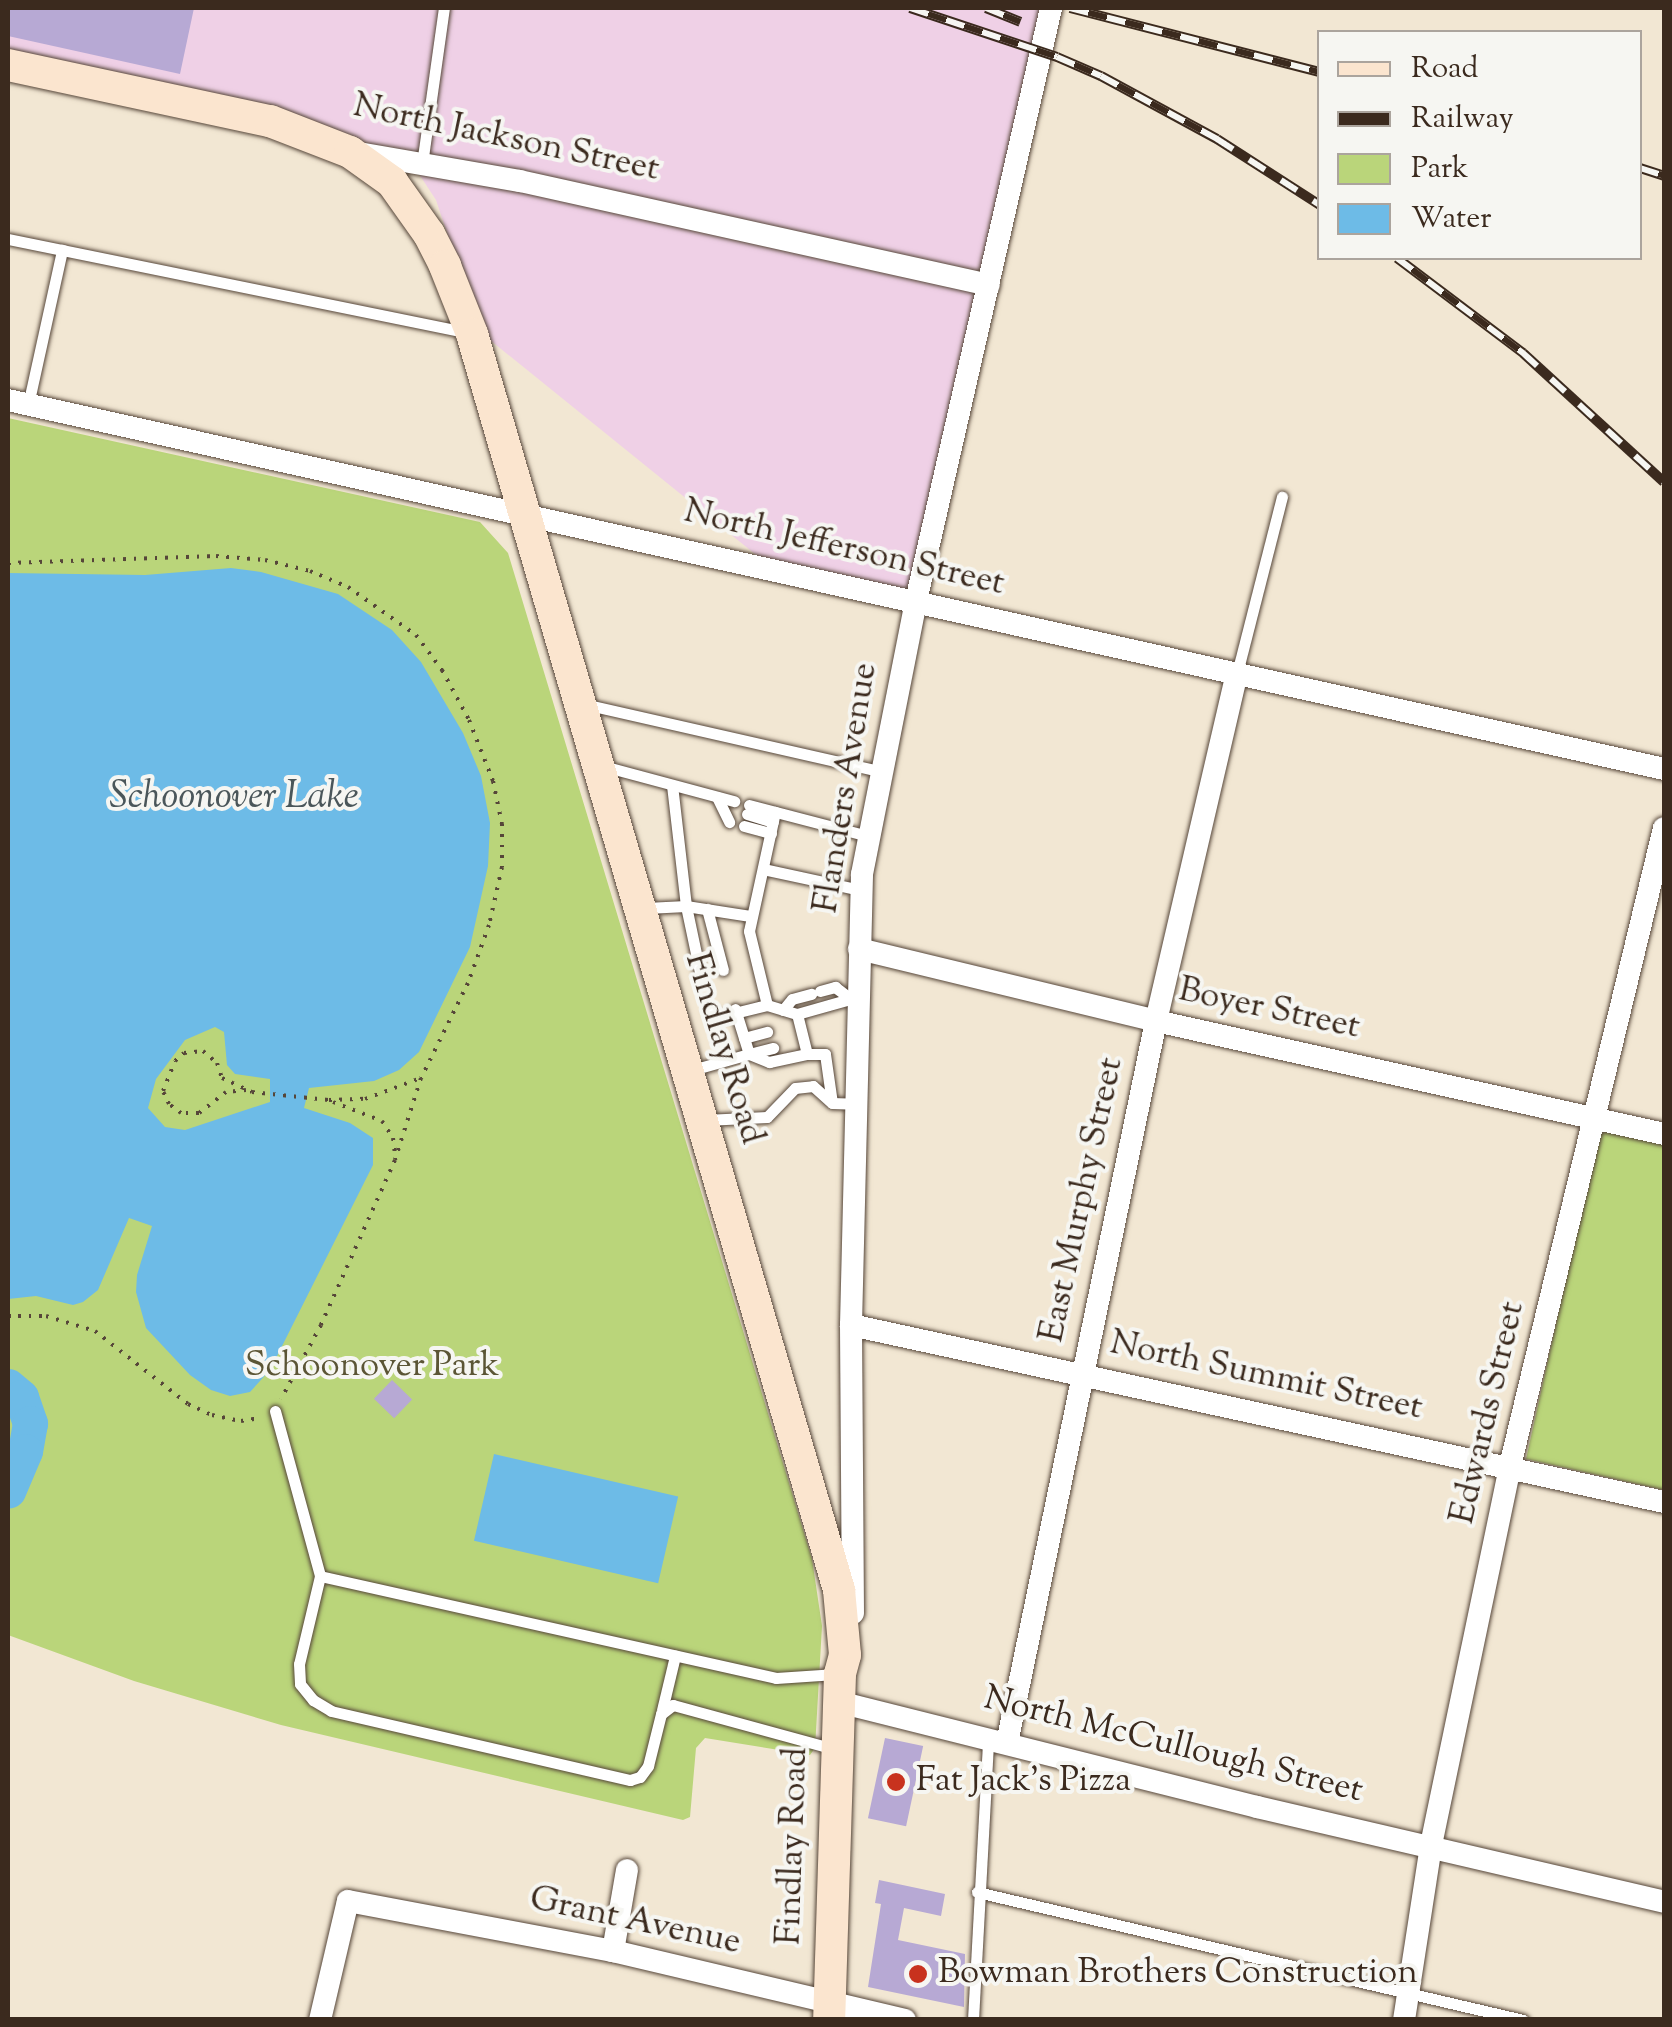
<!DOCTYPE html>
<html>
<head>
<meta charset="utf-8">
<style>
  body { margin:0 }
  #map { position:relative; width:1672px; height:2027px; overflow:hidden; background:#f2e7d3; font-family:"Sorts Mill Goudy",serif }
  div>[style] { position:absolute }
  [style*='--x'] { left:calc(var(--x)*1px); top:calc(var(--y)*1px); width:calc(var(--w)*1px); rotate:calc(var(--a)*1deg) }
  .built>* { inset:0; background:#efd0e6 }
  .green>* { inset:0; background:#bad57a }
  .water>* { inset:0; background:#6dbbe7; transform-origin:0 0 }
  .river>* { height:35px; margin:-17.5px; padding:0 17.5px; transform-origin:17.5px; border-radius:17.5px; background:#6dbbe7 }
  .building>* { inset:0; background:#b7a9d4; transform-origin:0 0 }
  .path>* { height:4px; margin-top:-2px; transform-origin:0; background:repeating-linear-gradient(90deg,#564639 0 2.5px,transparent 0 10.5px) }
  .roads { filter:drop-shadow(0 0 2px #564639) drop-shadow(0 0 2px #564639) }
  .lane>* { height:11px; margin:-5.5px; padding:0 5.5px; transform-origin:5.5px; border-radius:5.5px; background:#fff }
  .street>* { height:22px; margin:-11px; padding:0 11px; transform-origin:11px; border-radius:11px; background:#fff }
  .secondary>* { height:32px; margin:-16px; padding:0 16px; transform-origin:16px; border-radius:16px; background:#fbe5cf }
  .rail>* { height:10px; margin-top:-5px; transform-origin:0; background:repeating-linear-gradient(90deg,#f6f6f2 0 19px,#3b2a1e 0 38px); box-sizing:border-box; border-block:2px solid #3b2a1e }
  .dots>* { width:28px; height:28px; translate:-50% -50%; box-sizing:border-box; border:5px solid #f6f6f2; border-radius:50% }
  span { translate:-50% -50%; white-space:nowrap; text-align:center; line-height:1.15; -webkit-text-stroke:8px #f6f6f2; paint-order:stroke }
  .street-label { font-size:35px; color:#3b2a1e }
  .park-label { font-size:35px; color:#5b5535 }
  .poi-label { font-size:35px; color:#3b2a1e }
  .left { translate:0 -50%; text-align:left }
  .water-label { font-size:38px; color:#4a565a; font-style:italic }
  .frame { position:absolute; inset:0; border:10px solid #3b2a1e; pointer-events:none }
  .legend { position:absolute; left:1317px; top:30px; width:325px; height:230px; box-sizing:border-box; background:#f6f6f2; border:2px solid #aba49d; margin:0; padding:12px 18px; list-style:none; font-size:30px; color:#3b2a1e }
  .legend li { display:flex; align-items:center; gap:20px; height:50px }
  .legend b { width:50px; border:2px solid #aba49d }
</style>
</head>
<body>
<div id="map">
  <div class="built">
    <div style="clip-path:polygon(8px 8px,1051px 8px,916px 601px,771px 567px,480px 332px,436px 200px,417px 171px,8px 65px)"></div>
  </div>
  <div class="green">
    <div style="clip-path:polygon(8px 418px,480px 522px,508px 553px,812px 1559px,822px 1626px,815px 1748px,810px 1755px,705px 1738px,696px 1748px,690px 1817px,683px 1820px,281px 1725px,134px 1681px,8px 1635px)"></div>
    <div style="clip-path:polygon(1599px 1130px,1664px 1145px,1664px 1490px,1526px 1459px)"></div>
  </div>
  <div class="water">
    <div style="clip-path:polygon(evenodd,231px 568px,261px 572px,338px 594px,392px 630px,421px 662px,463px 733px,481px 776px,490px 823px,488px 866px,470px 947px,419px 1052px,399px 1070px,374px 1081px,309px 1088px,304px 1108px,350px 1123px,373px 1138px,373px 1165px,270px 1370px,250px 1392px,230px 1396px,211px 1390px,190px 1375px,146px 1328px,136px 1292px,137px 1275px,152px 1226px,129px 1218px,98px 1290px,83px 1302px,73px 1305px,36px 1296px,8px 1299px,8px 573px,145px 575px,231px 568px,215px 1027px,224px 1032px,227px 1065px,235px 1074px,270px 1079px,270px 1102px,185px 1130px,165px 1127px,148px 1108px,156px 1079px,185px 1040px,215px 1027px)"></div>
    <div style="left:494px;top:1454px;width:189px;height:89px;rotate:13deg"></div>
  </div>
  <div class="river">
    <div style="--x:8;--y:1386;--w:17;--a:40"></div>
    <div style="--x:21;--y:1397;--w:28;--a:71"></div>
    <div style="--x:30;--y:1423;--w:28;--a:100"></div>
    <div style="--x:25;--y:1451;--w:43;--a:113"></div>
  </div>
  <div class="building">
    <div style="clip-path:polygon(8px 8px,194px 8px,180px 74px,8px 36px)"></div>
    <div style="left:392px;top:1380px;width:28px;height:26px;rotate:44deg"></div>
    <div style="left:885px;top:1738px;width:39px;height:82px;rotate:12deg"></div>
    <div style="clip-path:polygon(879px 1880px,945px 1894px,941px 1916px,904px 1908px,898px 1940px,965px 1954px,964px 2007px,868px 1987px,881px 1904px,875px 1903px)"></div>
  </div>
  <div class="path">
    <div style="--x:8;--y:563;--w:208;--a:-1.9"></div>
    <div style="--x:216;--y:556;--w:49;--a:4.7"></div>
    <div style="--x:265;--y:560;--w:46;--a:13.7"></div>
    <div style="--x:310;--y:571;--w:41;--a:22.8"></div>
    <div style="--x:348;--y:587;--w:83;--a:35.2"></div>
    <div style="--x:416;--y:635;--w:44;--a:53.4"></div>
    <div style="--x:442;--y:670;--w:57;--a:61.6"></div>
    <div style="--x:469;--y:720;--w:66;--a:68.5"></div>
    <div style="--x:493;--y:781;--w:44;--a:78.2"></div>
    <div style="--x:502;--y:824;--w:43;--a:90"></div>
    <div style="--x:502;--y:867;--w:59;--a:102.6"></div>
    <div style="--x:489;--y:925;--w:62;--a:109.9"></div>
    <div style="--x:468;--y:983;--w:106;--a:116.3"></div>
    <div style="--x:421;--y:1078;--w:86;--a:107.6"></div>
    <div style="--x:395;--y:1160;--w:181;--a:114.2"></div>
    <div style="--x:321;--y:1325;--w:84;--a:118.4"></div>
    <div style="--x:246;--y:1090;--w:20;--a:174"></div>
    <div style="--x:226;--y:1092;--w:34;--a:142"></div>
    <div style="--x:199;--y:1113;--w:18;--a:180"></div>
    <div style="--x:181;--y:1113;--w:15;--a:-143"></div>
    <div style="--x:169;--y:1104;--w:14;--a:-115"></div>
    <div style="--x:163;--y:1091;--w:32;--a:-68"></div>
    <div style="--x:175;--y:1061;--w:12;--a:-42"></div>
    <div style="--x:184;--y:1053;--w:19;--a:-6"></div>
    <div style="--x:203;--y:1051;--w:18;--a:41"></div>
    <div style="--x:217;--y:1063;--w:16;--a:72"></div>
    <div style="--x:222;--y:1078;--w:33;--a:25"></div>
    <div style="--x:252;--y:1092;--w:77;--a:5.9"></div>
    <div style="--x:329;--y:1100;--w:36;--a:-2"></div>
    <div style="--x:365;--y:1099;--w:60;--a:-20.6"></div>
    <div style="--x:333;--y:1102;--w:53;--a:21.2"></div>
    <div style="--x:382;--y:1121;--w:20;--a:57"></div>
    <div style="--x:393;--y:1138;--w:17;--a:83"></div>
    <div style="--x:8;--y:1316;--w:38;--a:0"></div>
    <div style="--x:46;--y:1316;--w:51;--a:17"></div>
    <div style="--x:95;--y:1331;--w:118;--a:38.1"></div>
    <div style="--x:188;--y:1404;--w:26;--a:25"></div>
    <div style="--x:212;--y:1415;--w:30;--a:12"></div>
    <div style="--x:241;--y:1421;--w:19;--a:-9"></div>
  </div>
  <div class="roads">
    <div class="lane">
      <div style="--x:422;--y:164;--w:158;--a:-82"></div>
      <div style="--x:8;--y:239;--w:470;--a:11.5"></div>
      <div style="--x:28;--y:405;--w:159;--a:-77.6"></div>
      <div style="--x:1237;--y:673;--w:182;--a:-75.7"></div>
      <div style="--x:584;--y:704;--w:303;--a:12.8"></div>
      <div style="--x:603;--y:766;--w:136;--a:15"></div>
      <div style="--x:672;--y:785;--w:122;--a:83.4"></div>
      <div style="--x:686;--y:906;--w:73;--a:78.1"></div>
      <div style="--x:717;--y:797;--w:28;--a:64"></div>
      <div style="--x:749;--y:805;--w:123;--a:14.6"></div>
      <div style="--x:747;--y:814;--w:27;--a:17"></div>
      <div style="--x:744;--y:826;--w:28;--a:15"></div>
      <div style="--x:763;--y:869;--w:99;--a:12.2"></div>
      <div style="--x:646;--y:908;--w:40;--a:-2.9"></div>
      <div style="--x:686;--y:906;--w:65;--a:8.9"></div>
      <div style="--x:707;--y:909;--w:63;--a:75.3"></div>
      <div style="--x:820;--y:991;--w:16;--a:-15"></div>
      <div style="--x:835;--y:987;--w:20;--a:37"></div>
      <div style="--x:767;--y:1005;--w:31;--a:17"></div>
      <div style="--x:797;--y:1014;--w:62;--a:-15.8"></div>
      <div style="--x:783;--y:1010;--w:14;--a:-51"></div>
      <div style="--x:792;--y:999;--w:20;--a:-15"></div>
      <div style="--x:711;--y:1011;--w:8;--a:67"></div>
      <div style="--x:714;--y:1018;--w:55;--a:-13.8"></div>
      <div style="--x:767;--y:1005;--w:76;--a:-103.7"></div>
      <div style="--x:749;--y:931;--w:122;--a:-77.7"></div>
      <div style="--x:744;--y:1038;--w:24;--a:-15"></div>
      <div style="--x:749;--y:1054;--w:22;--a:22"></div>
      <div style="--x:769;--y:1062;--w:39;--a:-12"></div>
      <div style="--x:807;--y:1054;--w:41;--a:-104"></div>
      <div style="--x:749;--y:1054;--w:25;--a:-14"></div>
      <div style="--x:807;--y:1054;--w:18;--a:0"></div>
      <div style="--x:825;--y:1054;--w:49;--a:81.9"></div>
      <div style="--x:832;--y:1103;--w:23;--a:2"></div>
      <div style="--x:692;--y:1070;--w:59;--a:-15.7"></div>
      <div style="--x:749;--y:1054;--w:47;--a:-107.3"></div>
      <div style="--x:705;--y:1120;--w:62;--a:-2.8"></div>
      <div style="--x:767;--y:1117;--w:40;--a:-46"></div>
      <div style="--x:795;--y:1088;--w:18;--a:-6"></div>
      <div style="--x:813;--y:1086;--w:25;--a:42"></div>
      <div style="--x:275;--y:1411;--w:171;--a:74.7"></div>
      <div style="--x:320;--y:1576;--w:90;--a:103.4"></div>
      <div style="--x:299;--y:1664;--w:20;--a:87"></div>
      <div style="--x:300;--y:1684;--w:21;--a:51"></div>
      <div style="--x:313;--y:1700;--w:21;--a:31"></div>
      <div style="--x:331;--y:1711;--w:307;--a:13"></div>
      <div style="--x:630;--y:1780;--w:10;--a:-17"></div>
      <div style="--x:640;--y:1777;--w:14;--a:-54"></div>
      <div style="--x:648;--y:1766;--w:54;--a:-76"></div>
      <div style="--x:661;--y:1714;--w:15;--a:-37"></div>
      <div style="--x:673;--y:1705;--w:167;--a:15.3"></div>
      <div style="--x:320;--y:1576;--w:467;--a:12.6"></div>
      <div style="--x:776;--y:1678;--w:59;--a:-3.9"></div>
      <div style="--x:662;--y:1710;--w:56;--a:-76.5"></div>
      <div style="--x:977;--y:1892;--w:561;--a:13.19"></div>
      <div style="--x:973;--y:2020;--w:280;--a:-86.9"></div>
    </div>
    <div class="street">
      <div style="--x:358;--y:153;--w:164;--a:9.8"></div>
      <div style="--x:520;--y:181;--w:480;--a:12.5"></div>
      <div style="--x:8;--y:400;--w:1697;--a:12.56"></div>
      <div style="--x:859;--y:949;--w:306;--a:13.6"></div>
      <div style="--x:1156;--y:1021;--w:520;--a:12.54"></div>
      <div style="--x:851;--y:1325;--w:832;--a:12.28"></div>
      <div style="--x:853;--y:1613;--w:288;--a:-90.4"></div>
      <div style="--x:851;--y:1325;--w:451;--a:-88.6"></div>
      <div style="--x:862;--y:874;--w:278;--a:-78.8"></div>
      <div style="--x:916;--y:601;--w:608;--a:-77.17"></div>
      <div style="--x:839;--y:1702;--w:431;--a:14.1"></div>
      <div style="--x:1257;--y:1807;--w:418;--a:13.1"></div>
      <div style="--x:1007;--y:1743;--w:737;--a:-78.34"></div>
      <div style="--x:1156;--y:1021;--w:357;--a:-76.9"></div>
      <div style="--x:613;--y:1951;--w:82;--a:-80.2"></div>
      <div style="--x:320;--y:2020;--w:122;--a:-76.8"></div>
      <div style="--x:348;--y:1901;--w:270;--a:10.7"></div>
      <div style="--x:613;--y:1951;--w:300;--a:13.3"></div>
      <div style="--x:1404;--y:2020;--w:177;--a:-81.2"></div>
      <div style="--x:1431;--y:1845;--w:387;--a:-78.2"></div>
      <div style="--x:1510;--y:1466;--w:656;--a:-76.43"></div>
    </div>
    <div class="secondary">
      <div style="--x:8;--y:65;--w:268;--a:12.1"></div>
      <div style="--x:270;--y:121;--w:86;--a:21.2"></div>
      <div style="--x:350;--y:152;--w:52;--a:35.5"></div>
      <div style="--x:392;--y:182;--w:64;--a:54.6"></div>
      <div style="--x:429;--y:234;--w:36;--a:63"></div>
      <div style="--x:445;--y:266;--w:73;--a:68.3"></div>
      <div style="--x:472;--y:334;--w:1309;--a:73.71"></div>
      <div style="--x:839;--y:1590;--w:65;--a:84.7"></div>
      <div style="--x:845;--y:1655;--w:20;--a:105"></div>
      <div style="--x:840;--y:1674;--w:346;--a:91.8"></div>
    </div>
  </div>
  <div class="rail">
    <div style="--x:910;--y:8;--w:155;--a:18.4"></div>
    <div style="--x:1057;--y:57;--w:48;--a:23.4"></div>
    <div style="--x:1101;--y:76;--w:132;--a:28.5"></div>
    <div style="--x:1217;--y:139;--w:122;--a:32.7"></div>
    <div style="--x:986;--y:8;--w:37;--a:22"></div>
    <div style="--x:1070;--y:8;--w:258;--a:14.4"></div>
    <div style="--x:1640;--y:168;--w:25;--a:18"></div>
    <div style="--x:1397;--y:258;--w:158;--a:37"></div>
    <div style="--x:1523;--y:353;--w:191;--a:42.5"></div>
  </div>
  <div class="dots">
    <div style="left:896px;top:1782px;background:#c8321e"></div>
    <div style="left:918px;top:1974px;background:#c8321e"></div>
  </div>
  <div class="street-label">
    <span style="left:506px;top:139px;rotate:12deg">North Jackson Street</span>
    <span style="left:844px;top:549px;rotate:13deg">North Jefferson Street</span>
    <span style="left:847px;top:788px;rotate:-81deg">Flanders Avenue</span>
    <span style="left:1269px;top:1010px;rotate:12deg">Boyer Street</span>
    <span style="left:723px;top:1049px;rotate:73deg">Findlay Road</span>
    <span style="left:1083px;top:1200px;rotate:-78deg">East Murphy Street</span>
    <span style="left:1266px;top:1377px;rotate:12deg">North Summit Street</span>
    <span style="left:1489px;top:1413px;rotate:-77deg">Edwards Street</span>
    <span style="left:1173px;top:1746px;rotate:14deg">North McCullough Street</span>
    <span style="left:794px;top:1846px;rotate:-88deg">Findlay Road</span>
    <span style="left:635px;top:1922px;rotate:12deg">Grant Avenue</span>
  </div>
  <div class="park-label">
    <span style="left:372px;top:1367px">Schoonover Park</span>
  </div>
  <div class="poi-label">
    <span class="left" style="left:916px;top:1782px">Fat Jack's Pizza</span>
    <span class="left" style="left:938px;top:1974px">Bowman Brothers Construction</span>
  </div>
  <div class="water-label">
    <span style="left:234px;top:799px">Schoonover Lake</span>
  </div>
  <div class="frame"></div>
  <ul class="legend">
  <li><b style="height:12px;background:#fbe5cf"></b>Road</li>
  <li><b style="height:12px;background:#3b2a1e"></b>Railway</li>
  <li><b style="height:28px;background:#bad57a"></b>Park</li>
  <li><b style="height:28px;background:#6dbbe7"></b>Water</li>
  </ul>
</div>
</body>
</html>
